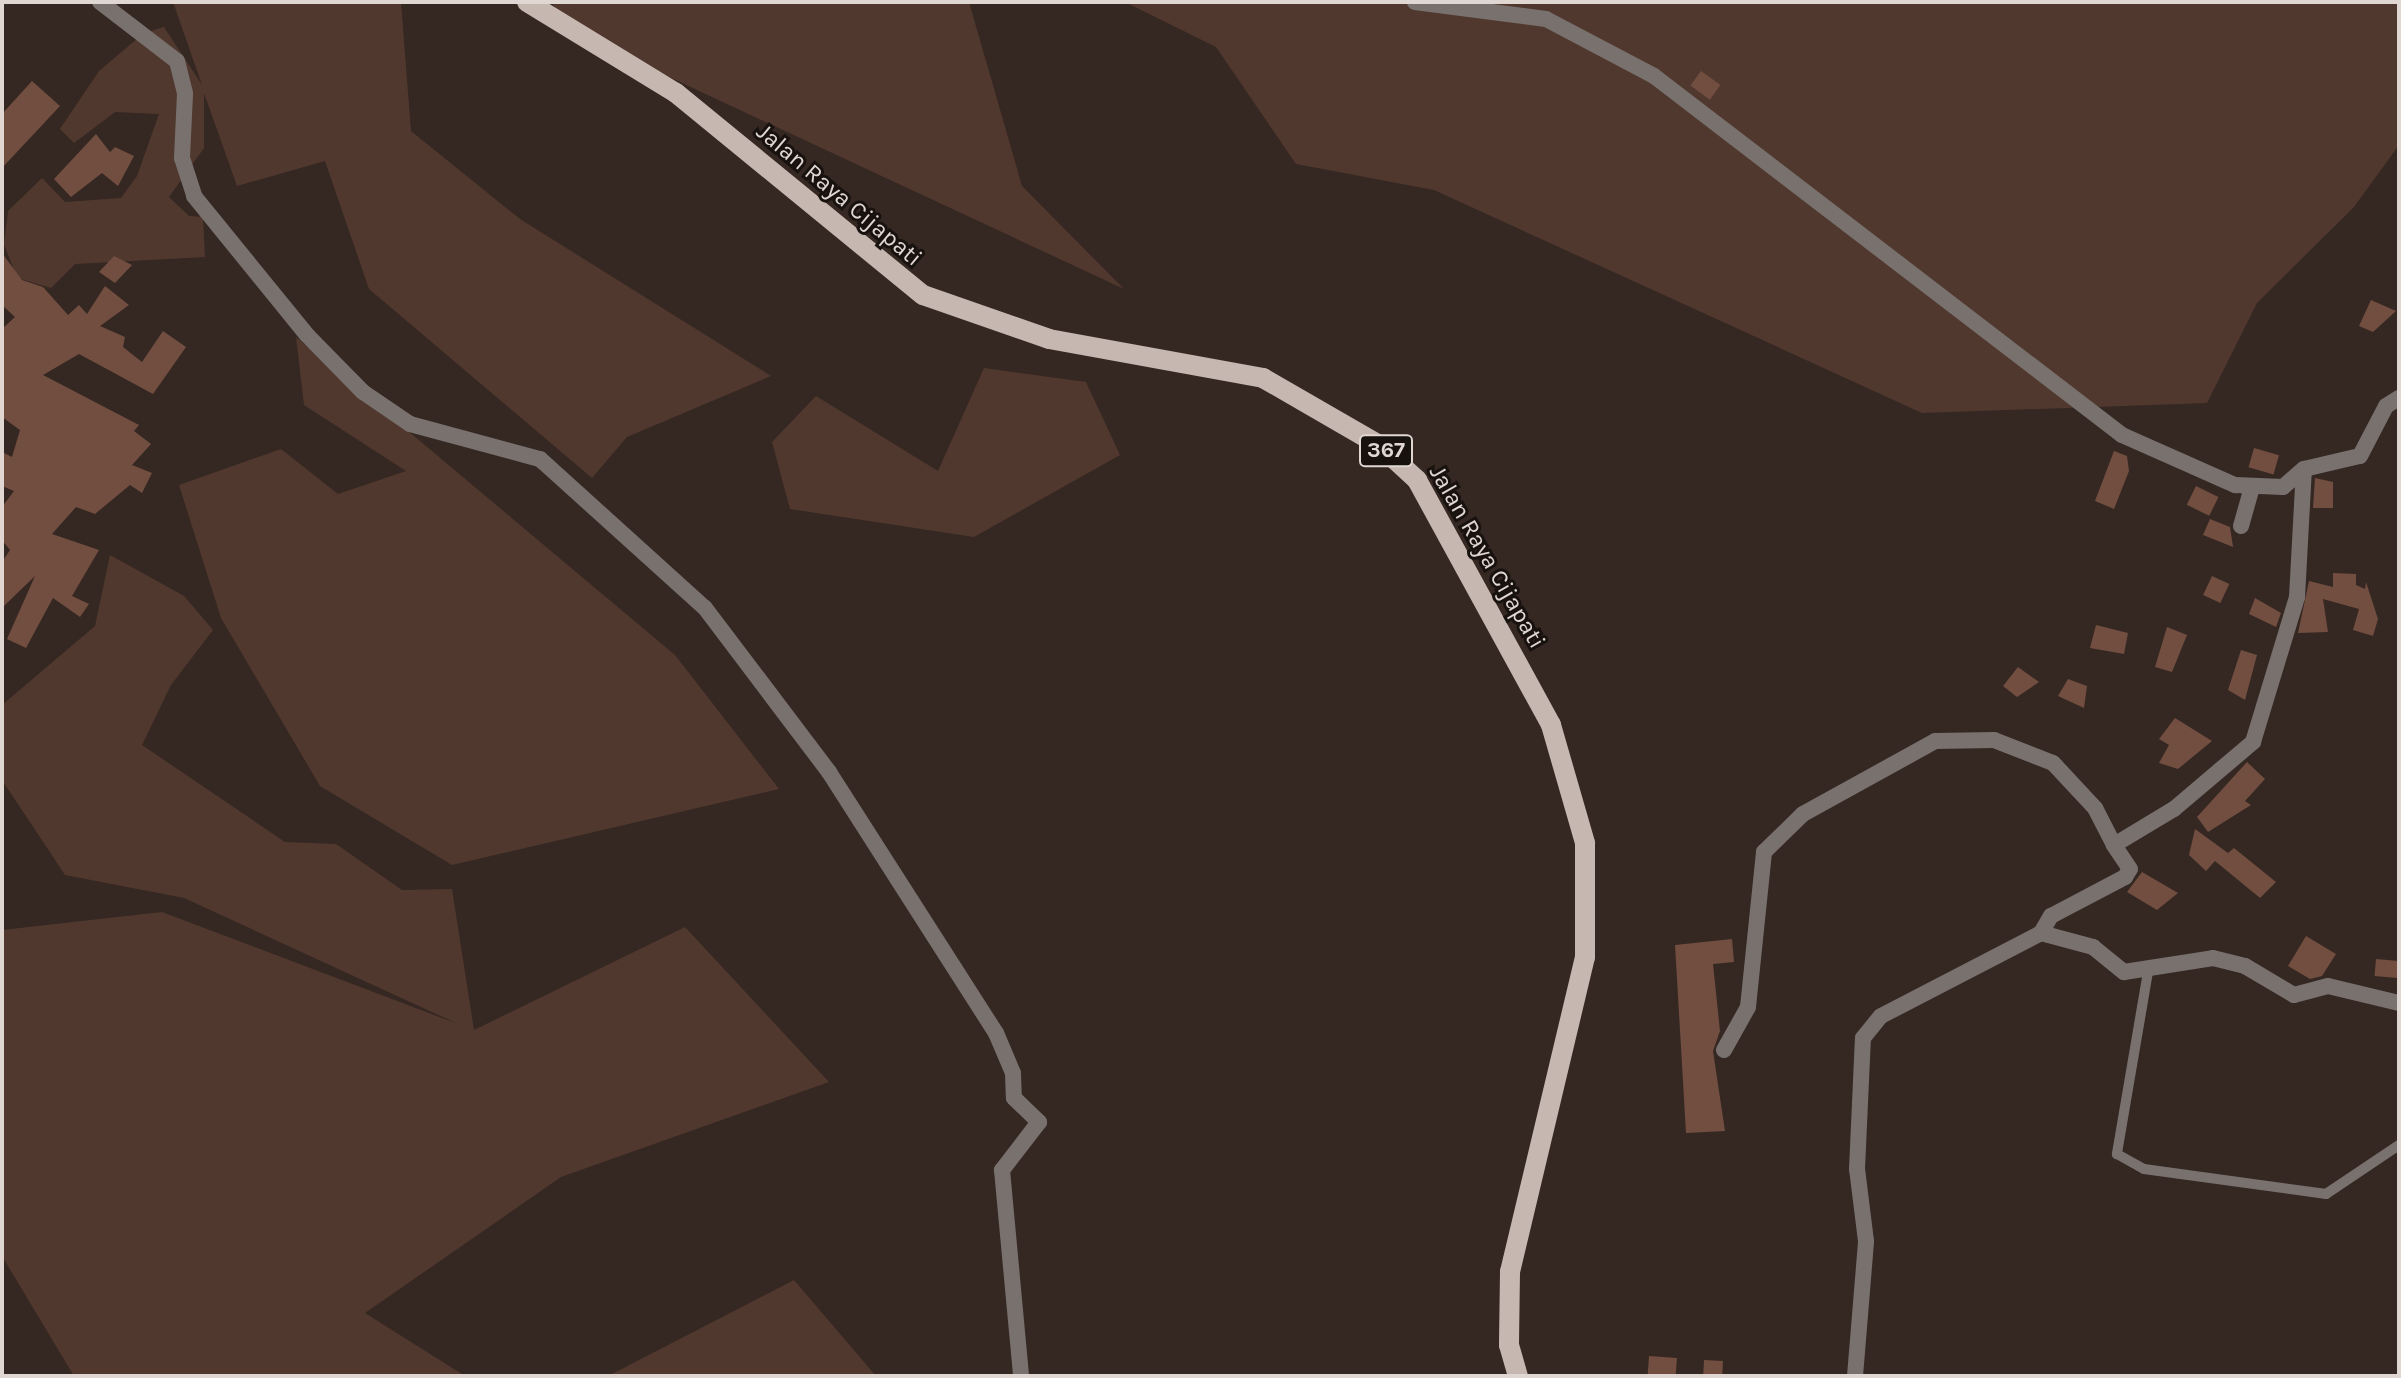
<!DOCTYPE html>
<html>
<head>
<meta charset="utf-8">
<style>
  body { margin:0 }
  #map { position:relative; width:2401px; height:1378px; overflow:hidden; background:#352722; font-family:Karla,sans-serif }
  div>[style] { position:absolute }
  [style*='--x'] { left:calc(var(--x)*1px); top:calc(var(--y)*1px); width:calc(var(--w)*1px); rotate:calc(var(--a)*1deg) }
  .green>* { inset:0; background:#51382e }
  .building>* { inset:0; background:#724e40; transform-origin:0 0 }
  .service>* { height:10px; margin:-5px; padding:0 5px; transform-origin:5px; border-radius:5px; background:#78716e }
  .minor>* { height:16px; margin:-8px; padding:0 8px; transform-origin:8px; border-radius:8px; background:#78716e }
  .primary>* { height:20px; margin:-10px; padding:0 10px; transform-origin:10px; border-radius:10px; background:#c6b7b1 }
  span { translate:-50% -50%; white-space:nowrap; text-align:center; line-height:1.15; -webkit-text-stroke:6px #18120f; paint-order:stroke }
  .shield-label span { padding:2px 6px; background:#18120f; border:2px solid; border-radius:6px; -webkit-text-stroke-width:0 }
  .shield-label { font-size:22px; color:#e0d7d3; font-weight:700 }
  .street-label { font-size:24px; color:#e0d7d3 }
  .frame { position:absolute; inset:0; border:4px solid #e0d7d3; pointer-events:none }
</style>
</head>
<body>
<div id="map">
  <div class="green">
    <div style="clip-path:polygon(173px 2px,401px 2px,411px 131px,520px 219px,771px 376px,627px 437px,592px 478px,369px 289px,325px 161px,237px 186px,204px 93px,204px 148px,169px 197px,189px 216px,203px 217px,205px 257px,75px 264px,51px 288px,17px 278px,4px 244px,8px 211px,42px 178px,65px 202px,121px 198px,137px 176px,159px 114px,115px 112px,74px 143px,60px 129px,99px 71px,144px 33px,164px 27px,202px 85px)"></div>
    <div style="clip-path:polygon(551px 2px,969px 2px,1022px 186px,1124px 289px,575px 33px)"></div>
    <div style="clip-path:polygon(1125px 2px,2399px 2px,2399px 145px,2354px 207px,2257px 303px,2207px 403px,1922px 413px,1434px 190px,1296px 164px,1216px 47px)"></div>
    <div style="clip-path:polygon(296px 337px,675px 655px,779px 789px,452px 865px,320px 786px,221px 618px,179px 485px,281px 449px,338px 494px,406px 471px,304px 405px)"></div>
    <div style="clip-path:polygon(984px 368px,1086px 382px,1120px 455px,974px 537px,790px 509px,772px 442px,816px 396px,938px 471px)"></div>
    <div style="clip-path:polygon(110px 555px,184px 596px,213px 630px,171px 685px,142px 745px,285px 842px,336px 844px,402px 890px,452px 889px,474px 1030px,685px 927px,829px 1082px,561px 1177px,365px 1313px,465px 1376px,74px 1376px,2px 1256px,2px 930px,162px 912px,458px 1024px,184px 898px,65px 875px,2px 780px,2px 705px,95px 626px)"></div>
    <div style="clip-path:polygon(794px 1280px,876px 1376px,608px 1376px)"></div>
  </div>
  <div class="building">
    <div style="left:1701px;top:71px;width:24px;height:18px;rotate:36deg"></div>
    <div style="clip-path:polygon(32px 81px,60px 106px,2px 168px,2px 114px)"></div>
    <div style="clip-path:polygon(96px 134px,110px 152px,115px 147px,134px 156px,118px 186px,102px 173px,71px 197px,54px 179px)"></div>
    <div style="clip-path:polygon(2px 253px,22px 280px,43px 287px,68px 315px,79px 305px,87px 314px,105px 286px,129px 305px,100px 326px,125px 337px,123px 347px,142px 362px,163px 331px,186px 347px,153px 394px,79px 354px,43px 375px,139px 425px,134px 431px,151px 444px,132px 465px,152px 473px,142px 493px,130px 485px,95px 514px,76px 507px,52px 534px,99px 550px,72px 596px,89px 604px,80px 617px,53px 598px,26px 648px,7px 639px,35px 576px,2px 608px,2px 562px,10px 550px,2px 540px,2px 507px,14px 491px,2px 486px,2px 452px,12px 457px,20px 430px,2px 417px,2px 329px,15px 317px,2px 305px)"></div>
    <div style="clip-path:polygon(114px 256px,132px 265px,115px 283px,99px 272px)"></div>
    <div style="clip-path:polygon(2371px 300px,2396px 311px,2373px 332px,2359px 326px)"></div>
    <div style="left:2254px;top:448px;width:26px;height:20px;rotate:16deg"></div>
    <div style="clip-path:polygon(2114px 451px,2127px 456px,2129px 471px,2114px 509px,2095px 501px)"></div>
    <div style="clip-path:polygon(2315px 478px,2333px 482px,2333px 508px,2313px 508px)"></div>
    <div style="left:2196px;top:486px;width:25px;height:21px;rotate:26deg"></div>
    <div style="clip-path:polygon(2210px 519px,2230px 527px,2233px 547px,2203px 535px)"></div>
    <div style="clip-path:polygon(2333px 573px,2356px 574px,2356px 585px,2365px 589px,2366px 582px,2378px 619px,2373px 636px,2353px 630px,2359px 609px,2323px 599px,2328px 632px,2298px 633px,2309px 581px,2333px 587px)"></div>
    <div style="left:2212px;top:576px;width:19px;height:21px;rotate:25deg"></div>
    <div style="clip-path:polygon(2255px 598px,2281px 613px,2276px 627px,2249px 614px)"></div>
    <div style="clip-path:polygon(2096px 625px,2128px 633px,2124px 654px,2090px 648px)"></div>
    <div style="clip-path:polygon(2167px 627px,2187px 635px,2172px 672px,2155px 667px)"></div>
    <div style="clip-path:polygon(2241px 650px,2257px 655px,2245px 700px,2228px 690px)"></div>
    <div style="clip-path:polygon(2018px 667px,2039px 682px,2017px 697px,2003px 686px)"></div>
    <div style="clip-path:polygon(2068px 679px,2087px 686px,2084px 708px,2058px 696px)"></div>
    <div style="clip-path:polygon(2175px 718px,2212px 741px,2178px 769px,2159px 763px,2169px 745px,2159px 739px)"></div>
    <div style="clip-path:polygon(2247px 762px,2265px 779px,2245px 801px,2251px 805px,2208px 832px,2197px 817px)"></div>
    <div style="clip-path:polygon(2195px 829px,2228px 853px,2234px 848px,2276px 882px,2260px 898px,2215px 861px,2206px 871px,2189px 855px)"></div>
    <div style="clip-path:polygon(2142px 872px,2178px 893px,2157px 910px,2127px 892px)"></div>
    <div style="clip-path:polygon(2306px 936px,2336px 954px,2322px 976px,2310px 979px,2288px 966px)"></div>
    <div style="clip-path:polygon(1732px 939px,1734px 962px,1713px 964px,1720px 1031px,1713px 1051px,1725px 1131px,1686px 1133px,1675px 945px)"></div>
    <div style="left:2376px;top:959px;width:23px;height:17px;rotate:5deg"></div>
    <div style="left:1649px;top:1356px;width:28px;height:20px;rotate:4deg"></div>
    <div style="left:1704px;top:1360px;width:19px;height:16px;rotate:3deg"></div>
  </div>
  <div class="service">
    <div style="--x:2149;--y:966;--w:191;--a:99.7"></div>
    <div style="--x:2117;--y:1154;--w:31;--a:29"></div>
    <div style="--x:2144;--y:1169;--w:184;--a:7.8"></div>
    <div style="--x:2326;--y:1194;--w:88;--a:-33.9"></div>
  </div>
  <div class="minor">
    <div style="--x:100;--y:2;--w:97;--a:37.5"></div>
    <div style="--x:177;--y:61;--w:34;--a:76"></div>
    <div style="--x:185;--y:94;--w:64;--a:92.7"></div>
    <div style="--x:182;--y:158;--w:40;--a:72"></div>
    <div style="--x:194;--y:196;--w:179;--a:50.9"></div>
    <div style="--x:307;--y:335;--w:80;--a:45.5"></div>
    <div style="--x:363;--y:392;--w:57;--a:34.2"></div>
    <div style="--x:410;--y:424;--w:135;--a:15.1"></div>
    <div style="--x:540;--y:459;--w:222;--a:42.1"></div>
    <div style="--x:705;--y:608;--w:206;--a:52.9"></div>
    <div style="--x:829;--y:772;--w:310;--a:57.4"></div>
    <div style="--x:996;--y:1033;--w:43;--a:67"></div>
    <div style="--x:1013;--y:1073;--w:25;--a:88"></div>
    <div style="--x:1014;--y:1098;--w:35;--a:44"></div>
    <div style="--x:1039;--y:1122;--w:61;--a:127.6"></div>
    <div style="--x:1002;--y:1170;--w:207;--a:84.7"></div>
    <div style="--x:1415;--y:2;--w:132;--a:7.4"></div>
    <div style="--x:1546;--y:19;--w:122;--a:27.8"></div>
    <div style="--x:1654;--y:76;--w:590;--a:37.49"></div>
    <div style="--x:2122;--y:435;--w:124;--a:23.9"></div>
    <div style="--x:2235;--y:485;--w:48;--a:2.4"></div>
    <div style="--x:2283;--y:487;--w:28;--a:-41"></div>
    <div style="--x:2241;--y:526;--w:41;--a:-74.2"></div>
    <div style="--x:2041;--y:933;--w:54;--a:15.1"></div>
    <div style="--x:2093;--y:947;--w:40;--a:39"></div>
    <div style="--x:2124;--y:972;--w:90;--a:-8.9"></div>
    <div style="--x:2213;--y:958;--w:33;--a:14"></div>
    <div style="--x:2245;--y:966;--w:57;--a:30.6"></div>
    <div style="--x:2294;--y:995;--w:35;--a:-15"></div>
    <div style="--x:2328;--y:986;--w:73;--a:13.5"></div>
    <div style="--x:1724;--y:1050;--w:49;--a:-60.8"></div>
    <div style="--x:1748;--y:1007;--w:156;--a:-84.1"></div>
    <div style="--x:1764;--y:852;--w:54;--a:-44.3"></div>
    <div style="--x:1803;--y:814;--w:151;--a:-28.9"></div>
    <div style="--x:1935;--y:741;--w:59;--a:-1"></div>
    <div style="--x:1994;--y:740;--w:63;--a:21.3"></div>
    <div style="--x:2053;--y:763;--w:62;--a:47"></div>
    <div style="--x:2095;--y:808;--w:42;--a:62.8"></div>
    <div style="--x:1855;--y:1376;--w:135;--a:-85.3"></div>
    <div style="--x:1866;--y:1241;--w:73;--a:-97.1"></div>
    <div style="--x:1857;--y:1169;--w:131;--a:-87.4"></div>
    <div style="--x:1863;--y:1038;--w:28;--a:-51"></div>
    <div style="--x:1881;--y:1016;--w:180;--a:-27.4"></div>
    <div style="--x:2041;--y:933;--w:20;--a:-60"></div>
    <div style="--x:2051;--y:916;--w:84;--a:-27.8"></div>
    <div style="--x:2125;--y:877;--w:9;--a:-58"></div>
    <div style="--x:2130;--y:869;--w:29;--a:-124"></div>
    <div style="--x:2114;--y:845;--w:70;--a:-31"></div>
    <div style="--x:2174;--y:809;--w:104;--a:-40.3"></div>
    <div style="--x:2253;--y:742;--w:152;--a:-73.1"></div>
    <div style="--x:2297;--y:597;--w:128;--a:-86.9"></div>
    <div style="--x:2304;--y:469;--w:57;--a:-13.1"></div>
    <div style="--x:2360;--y:456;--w:56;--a:-62.5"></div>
    <div style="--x:2386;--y:406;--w:15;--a:-32"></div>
  </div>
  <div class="primary">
    <div style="--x:527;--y:2;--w:175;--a:31.4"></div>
    <div style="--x:676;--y:93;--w:319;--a:39.3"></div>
    <div style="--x:923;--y:295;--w:133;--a:19.2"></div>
    <div style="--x:1049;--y:339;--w:218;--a:10.3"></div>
    <div style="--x:1263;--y:378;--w:134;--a:30"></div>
    <div style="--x:1379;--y:445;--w:52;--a:42.6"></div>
    <div style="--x:1417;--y:480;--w:279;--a:61.3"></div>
    <div style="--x:1551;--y:725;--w:123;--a:73.9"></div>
    <div style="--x:1585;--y:843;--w:114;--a:90"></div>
    <div style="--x:1585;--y:957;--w:324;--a:103.4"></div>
    <div style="--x:1510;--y:1272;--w:73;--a:90.8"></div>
    <div style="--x:1509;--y:1345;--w:32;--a:74"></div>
  </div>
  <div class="shield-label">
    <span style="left:1386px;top:451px">367</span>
  </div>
  <div class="street-label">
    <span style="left:839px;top:195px;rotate:40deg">Jalan Raya Cijapati</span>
    <span style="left:1487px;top:557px;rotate:60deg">Jalan Raya Cijapati</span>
  </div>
  <div class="frame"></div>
</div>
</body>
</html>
